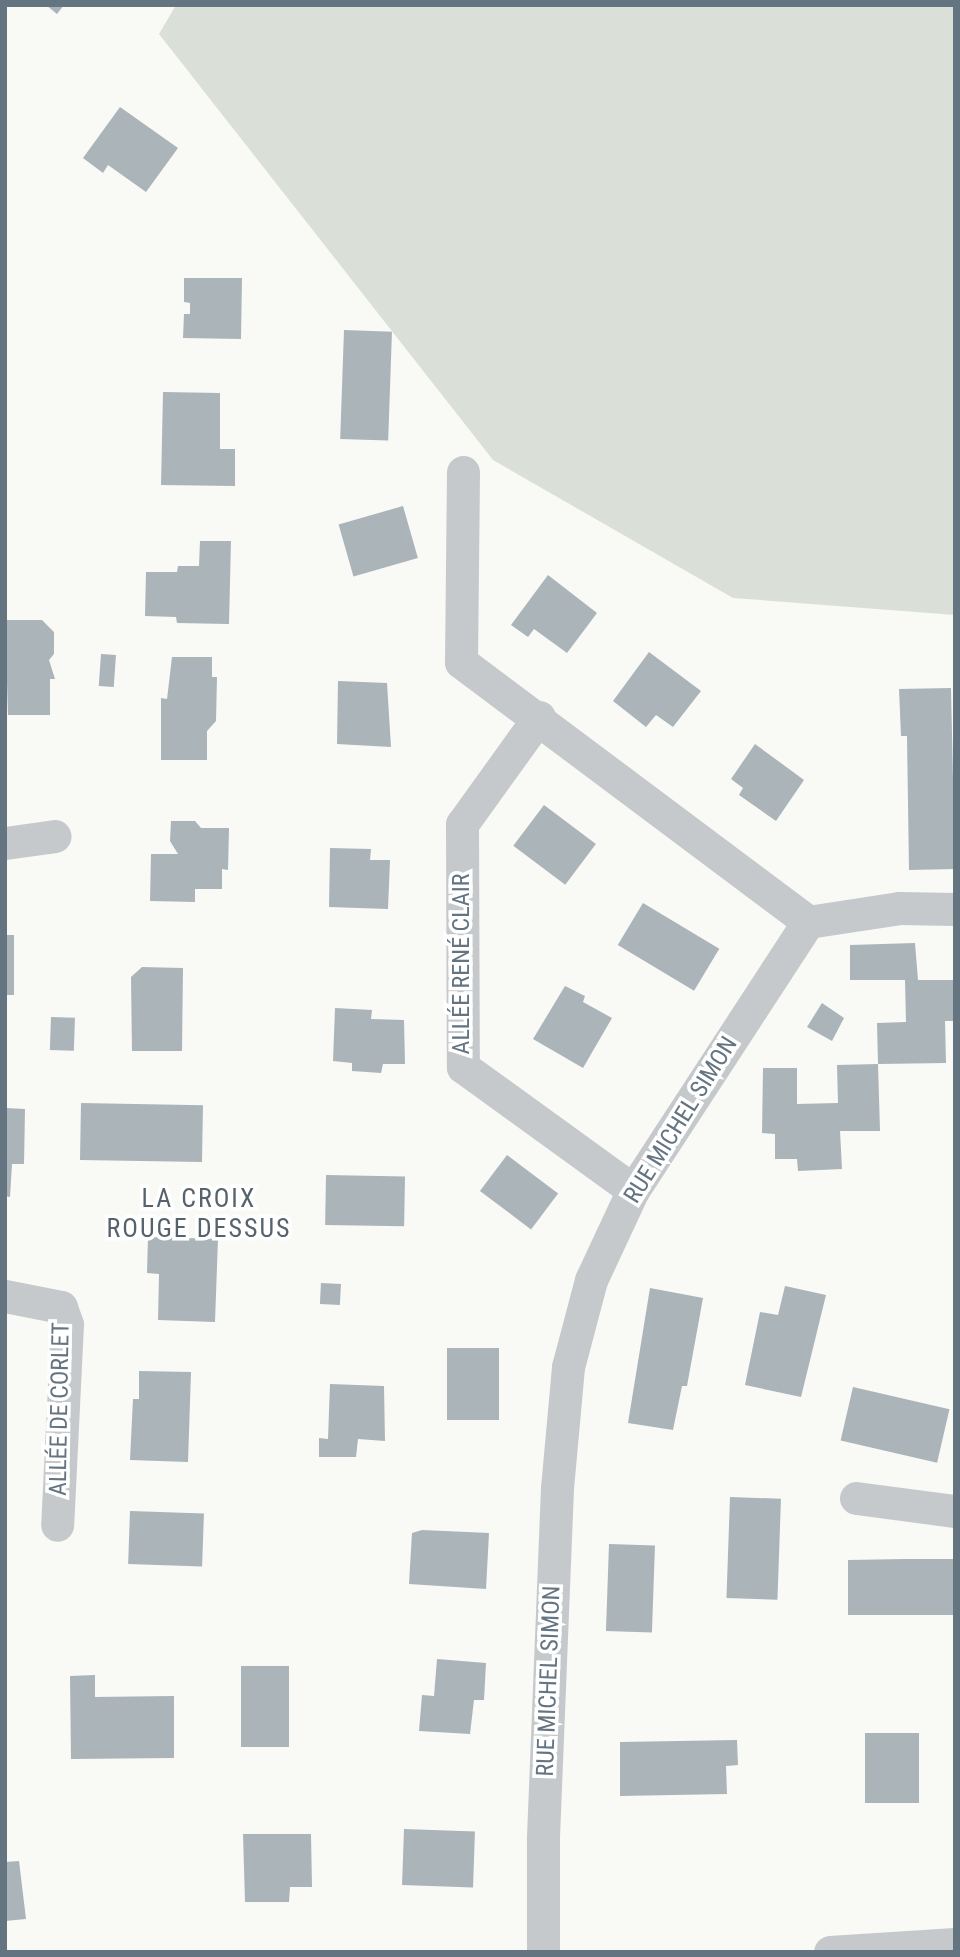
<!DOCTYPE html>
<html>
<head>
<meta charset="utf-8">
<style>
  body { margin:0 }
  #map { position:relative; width:960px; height:1957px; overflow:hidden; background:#f9f9f6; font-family:"Roboto Condensed",sans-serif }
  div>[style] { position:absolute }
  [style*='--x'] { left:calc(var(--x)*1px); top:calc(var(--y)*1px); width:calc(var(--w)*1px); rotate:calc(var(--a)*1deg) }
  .green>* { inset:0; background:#dae0d7 }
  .building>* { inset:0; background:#abb4b9; transform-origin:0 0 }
  .street>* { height:33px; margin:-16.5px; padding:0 16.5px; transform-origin:16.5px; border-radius:16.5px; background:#c5c9cc }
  span { translate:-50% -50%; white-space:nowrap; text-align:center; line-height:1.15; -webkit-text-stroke:7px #fff; paint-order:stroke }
  .street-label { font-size:24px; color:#647481 }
  .neighbourhood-label { font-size:26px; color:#56626c; letter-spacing:2px }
  .frame { position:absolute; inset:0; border:7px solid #647481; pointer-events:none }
</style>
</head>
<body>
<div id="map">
  <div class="green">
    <div style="clip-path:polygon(176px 5px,955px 5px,955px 615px,733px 598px,493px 460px,159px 34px)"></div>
  </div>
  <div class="building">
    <div style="clip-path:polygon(46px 5px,64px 5px,57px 14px)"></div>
    <div style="clip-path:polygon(120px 107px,178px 148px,146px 192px,108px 165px,103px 173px,83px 158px)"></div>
    <div style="clip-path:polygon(184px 278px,242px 278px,241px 339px,183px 338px,184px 314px,190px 314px,190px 303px,184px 302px)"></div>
    <div style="left:344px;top:330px;width:48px;height:109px;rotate:2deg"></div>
    <div style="clip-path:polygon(163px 392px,220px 393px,220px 449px,235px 449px,235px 486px,161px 485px)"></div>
    <div style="left:403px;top:506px;width:54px;height:67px;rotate:74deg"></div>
    <div style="clip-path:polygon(200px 541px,231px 541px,229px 624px,177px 623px,176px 617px,145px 616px,146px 572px,177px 572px,178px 566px,199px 566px)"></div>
    <div style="clip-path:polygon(548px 575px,597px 613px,567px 653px,534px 629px,528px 637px,511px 625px)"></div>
    <div style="clip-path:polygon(5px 620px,42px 620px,54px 632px,54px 654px,49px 660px,55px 679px,50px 679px,50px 715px,8px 715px)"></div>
    <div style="clip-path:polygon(649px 652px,701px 691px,673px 727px,656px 715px,646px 727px,613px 701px)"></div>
    <div style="left:101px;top:654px;width:15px;height:32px;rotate:4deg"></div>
    <div style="clip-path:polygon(172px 657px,212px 657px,212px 677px,217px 677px,216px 721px,207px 731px,207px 760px,161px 760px,161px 698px,167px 699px)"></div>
    <div style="clip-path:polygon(338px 681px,387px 683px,391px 747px,337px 744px)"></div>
    <div style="clip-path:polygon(951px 688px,955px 869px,909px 870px,907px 736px,901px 736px,899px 689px)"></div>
    <div style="clip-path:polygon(755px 744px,804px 780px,776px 821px,739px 795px,743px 788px,731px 779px)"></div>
    <div style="left:544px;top:805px;width:65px;height:51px;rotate:37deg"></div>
    <div style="clip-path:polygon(171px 821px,195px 821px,201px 828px,229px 828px,228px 870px,222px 869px,222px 889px,195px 889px,195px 902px,150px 901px,151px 854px,178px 854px,170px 841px)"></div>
    <div style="clip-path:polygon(330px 848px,371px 849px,370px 860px,390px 860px,388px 909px,329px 907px)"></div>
    <div style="left:643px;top:903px;width:89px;height:49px;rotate:31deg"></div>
    <div style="left:5px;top:935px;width:9px;height:60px"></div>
    <div style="clip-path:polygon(915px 943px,918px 980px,955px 980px,955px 1021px,945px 1021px,946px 1063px,878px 1064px,880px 1131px,840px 1131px,842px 1169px,798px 1171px,797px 1159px,775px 1159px,775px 1134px,762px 1133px,763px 1068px,797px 1068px,797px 1104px,838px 1103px,837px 1065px,878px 1064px,877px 1023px,906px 1022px,905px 980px,850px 980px,850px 945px)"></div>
    <div style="clip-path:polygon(142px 967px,183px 968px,182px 1051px,132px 1051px,131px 977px)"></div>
    <div style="clip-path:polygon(565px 986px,585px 996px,583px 1002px,612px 1018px,583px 1068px,533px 1039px)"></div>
    <div style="clip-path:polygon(822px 1003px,844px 1018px,832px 1041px,807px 1027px)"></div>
    <div style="clip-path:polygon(335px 1008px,372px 1010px,371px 1019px,404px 1020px,405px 1064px,383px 1064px,381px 1073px,352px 1071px,352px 1063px,333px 1061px)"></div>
    <div style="left:51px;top:1017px;width:24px;height:33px;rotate:2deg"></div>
    <div style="left:81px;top:1103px;width:122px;height:57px;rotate:1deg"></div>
    <div style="clip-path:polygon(5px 1108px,25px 1109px,24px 1164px,12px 1164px,10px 1197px,5px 1196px)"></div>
    <div style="left:507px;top:1155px;width:64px;height:45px;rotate:37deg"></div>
    <div style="left:326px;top:1175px;width:79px;height:50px;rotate:1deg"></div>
    <div style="clip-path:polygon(148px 1237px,218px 1239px,215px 1322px,158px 1320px,159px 1274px,147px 1273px)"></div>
    <div style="left:321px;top:1283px;width:20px;height:21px;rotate:3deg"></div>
    <div style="clip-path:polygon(785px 1286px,826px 1295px,801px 1397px,745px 1385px,760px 1312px,778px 1315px)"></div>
    <div style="clip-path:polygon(650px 1288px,703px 1298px,687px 1386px,682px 1386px,673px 1430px,628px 1423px)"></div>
    <div style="left:447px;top:1348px;width:52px;height:72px"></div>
    <div style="clip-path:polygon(139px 1371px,191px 1372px,188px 1462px,130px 1460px,133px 1399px,139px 1399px)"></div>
    <div style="clip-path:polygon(330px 1384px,384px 1386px,385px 1441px,358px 1439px,356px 1457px,319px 1457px,319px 1438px,328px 1439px)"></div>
    <div style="left:853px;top:1387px;width:99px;height:55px;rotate:13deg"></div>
    <div style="left:730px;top:1497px;width:51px;height:101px;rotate:2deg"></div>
    <div style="left:130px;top:1511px;width:74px;height:53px;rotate:2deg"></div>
    <div style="clip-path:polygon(422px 1530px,489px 1533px,486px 1589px,409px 1584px,412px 1533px)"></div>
    <div style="left:609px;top:1544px;width:46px;height:87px;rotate:2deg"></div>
    <div style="clip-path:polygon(906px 1559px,955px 1559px,955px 1615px,848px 1615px,848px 1560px)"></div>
    <div style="clip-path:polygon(437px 1659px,486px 1663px,484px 1700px,474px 1700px,470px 1734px,419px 1731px,422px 1695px,434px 1696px)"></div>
    <div style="left:241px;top:1666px;width:48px;height:81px"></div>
    <div style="clip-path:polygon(95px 1675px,95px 1697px,174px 1696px,174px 1758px,71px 1759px,70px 1676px)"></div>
    <div style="left:865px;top:1733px;width:54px;height:70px"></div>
    <div style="clip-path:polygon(737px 1740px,738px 1765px,726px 1766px,727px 1794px,620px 1796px,620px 1742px)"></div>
    <div style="left:404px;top:1829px;width:71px;height:56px;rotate:2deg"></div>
    <div style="clip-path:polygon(243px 1834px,311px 1834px,312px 1887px,290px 1887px,289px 1902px,245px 1902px)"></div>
    <div style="clip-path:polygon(19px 1861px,26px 1919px,5px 1921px,5px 1862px)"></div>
  </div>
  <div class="street">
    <div style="--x:463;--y:472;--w:190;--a:90.6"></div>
    <div style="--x:461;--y:662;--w:434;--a:36.8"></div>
    <div style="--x:808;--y:922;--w:320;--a:123.1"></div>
    <div style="--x:633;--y:1190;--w:99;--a:115"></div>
    <div style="--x:591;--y:1280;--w:90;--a:104.8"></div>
    <div style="--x:568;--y:1367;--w:121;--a:95.2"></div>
    <div style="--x:557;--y:1488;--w:350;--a:92.3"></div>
    <div style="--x:543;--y:1838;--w:114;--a:90"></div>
    <div style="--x:539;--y:717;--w:132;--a:125.7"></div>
    <div style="--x:462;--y:824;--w:243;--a:89.8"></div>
    <div style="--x:463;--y:1067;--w:210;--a:35.9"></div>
    <div style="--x:5;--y:843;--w:50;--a:-8"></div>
    <div style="--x:808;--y:922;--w:92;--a:-8.7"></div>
    <div style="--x:899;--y:908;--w:56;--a:1"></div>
    <div style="--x:5;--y:1296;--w:57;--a:11.1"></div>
    <div style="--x:61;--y:1307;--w:18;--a:71"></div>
    <div style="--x:67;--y:1324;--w:201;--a:92.8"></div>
    <div style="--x:856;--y:1498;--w:100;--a:7.5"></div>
    <div style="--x:830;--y:1952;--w:125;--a:-3.7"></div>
  </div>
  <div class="street-label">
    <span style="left:462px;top:964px;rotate:-90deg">ALLÉE RENÉ CLAIR</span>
    <span style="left:681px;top:1120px;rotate:-58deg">RUE MICHEL SIMON</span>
    <span style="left:60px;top:1409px;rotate:-89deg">ALLÉE DE CORLET</span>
    <span style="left:549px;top:1681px;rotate:-88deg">RUE MICHEL SIMON</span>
  </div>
  <div class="neighbourhood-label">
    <span style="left:199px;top:1214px">LA CROIX<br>ROUGE DESSUS</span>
  </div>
  <div class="frame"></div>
</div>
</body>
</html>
